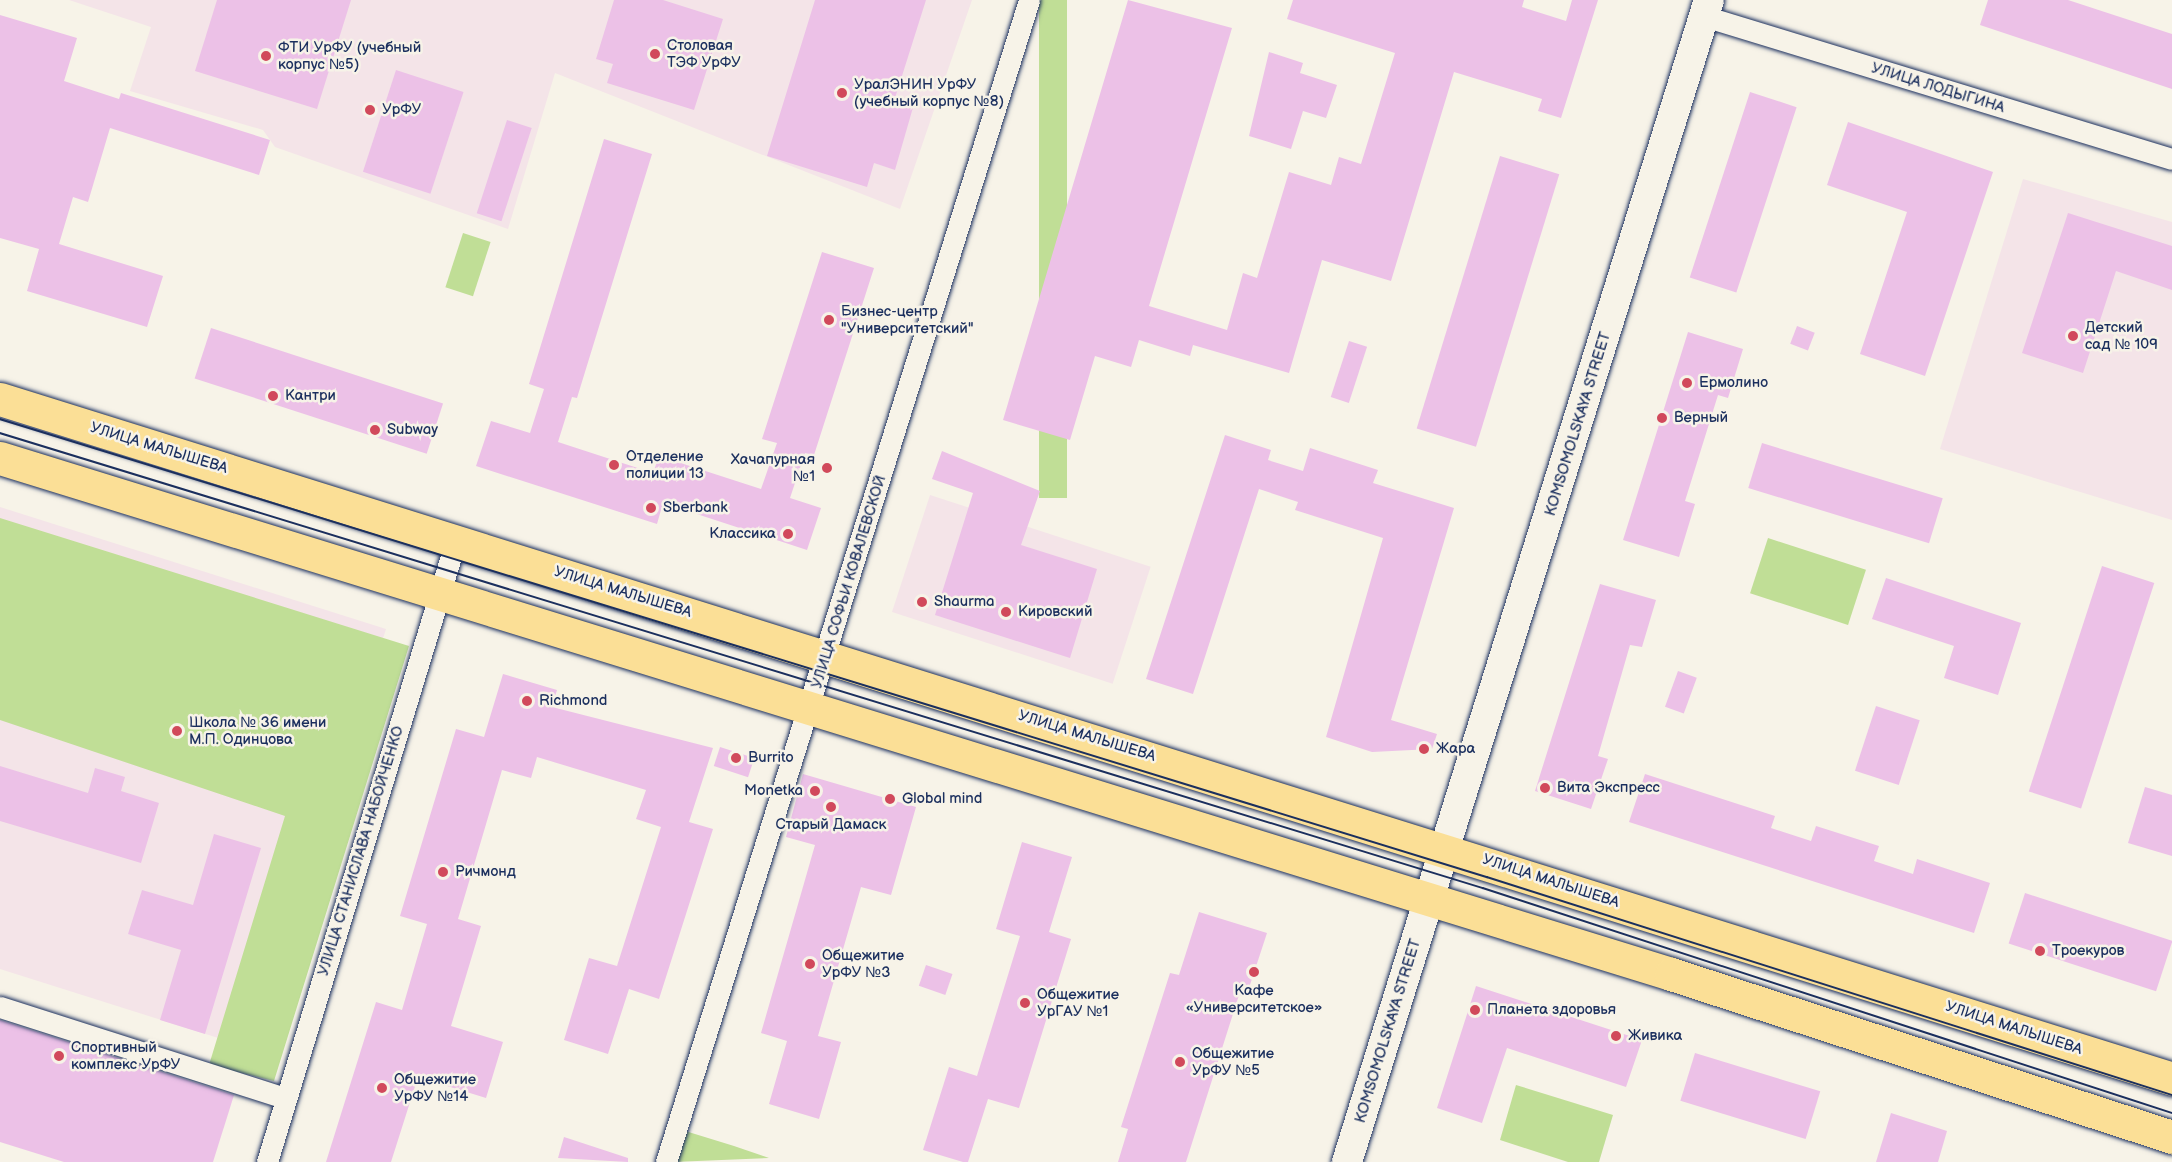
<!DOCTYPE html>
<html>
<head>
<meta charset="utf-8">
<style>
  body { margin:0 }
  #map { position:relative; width:2172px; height:1162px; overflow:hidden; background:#f7f3e8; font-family:"Balsamiq Sans",sans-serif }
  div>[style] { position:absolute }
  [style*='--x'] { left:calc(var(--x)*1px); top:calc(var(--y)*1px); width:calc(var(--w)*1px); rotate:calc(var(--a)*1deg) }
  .built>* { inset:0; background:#f4e4e8; transform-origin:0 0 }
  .green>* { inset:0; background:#c0de96; transform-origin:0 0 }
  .building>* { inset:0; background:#ecc1e7; transform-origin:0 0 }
  .roads { filter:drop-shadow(0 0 2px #1b2f5e) drop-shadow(0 0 2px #1b2f5e) }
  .street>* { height:21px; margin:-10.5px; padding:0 10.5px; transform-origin:10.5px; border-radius:10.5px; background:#f7f3e8 }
  .secondary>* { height:30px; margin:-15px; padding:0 15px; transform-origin:15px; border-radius:15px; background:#f7f3e8 }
  .primary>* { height:33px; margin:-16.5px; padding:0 16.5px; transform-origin:16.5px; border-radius:16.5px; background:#fbdf96 }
  .tram>* { height:1.5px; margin:-0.75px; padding:0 0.75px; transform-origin:0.75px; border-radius:0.75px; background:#1b2f5e }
  .dots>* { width:16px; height:16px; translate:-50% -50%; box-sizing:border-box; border:3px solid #f7f3e8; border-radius:50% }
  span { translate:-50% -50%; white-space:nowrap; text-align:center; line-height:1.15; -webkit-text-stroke:5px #f7f3e8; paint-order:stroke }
  .poi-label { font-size:15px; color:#1b2f5e }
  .left { translate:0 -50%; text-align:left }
  .right { translate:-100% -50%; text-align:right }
  .street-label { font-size:15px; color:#1b2f5e }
</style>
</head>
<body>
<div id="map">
  <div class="built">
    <div style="clip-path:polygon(69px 0,972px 0,900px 209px,555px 73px,508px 229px,275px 147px,263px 130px,130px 91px,151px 27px)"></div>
    <div style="clip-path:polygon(2023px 179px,2172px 222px,2172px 520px,1940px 449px)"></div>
    <div style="left:930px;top:495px;width:232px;height:123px;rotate:18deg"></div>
    <div style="clip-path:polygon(0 507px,386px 629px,253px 1049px,0 969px)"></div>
  </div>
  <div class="green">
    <div style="left:1039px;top:0;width:28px;height:498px"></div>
    <div style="left:463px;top:233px;width:29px;height:57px;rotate:18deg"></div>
    <div style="clip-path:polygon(0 518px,409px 646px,274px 1081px,209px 1065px,285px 816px,0 720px)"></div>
    <div style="left:1768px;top:538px;width:103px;height:58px;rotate:18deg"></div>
    <div style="clip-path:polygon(1516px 1085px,1613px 1115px,1599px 1162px,1568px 1162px,1500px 1140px)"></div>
    <div style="clip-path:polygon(682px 1130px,734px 1146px,769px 1158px,673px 1162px)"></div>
  </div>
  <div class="building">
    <div style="clip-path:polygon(217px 0,351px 0,317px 109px,195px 71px)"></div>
    <div style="clip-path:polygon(614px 0,663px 0,723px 19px,694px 110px,607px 83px,613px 64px,596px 59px)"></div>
    <div style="clip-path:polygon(815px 0,926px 0,895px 98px,914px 104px,895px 170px,874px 163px,867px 187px,767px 156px)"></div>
    <div style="clip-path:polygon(1128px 0,1232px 28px,1149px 306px,1227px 330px,1243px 273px,1257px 278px,1289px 172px,1331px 185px,1339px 157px,1361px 164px,1395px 53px,1287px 19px,1293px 0,1524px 0,1522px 7px,1566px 21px,1572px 0,1598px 0,1561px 118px,1538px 111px,1542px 99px,1454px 72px,1391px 281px,1322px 260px,1289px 373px,1193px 345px,1190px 356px,1139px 340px,1131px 367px,1095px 356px,1070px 440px,1003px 420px)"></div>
    <div style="clip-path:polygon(1988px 0,2068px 0,2172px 34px,2172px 89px,1980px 25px)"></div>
    <div style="clip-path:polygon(0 15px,77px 38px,64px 81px,119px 99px,121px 93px,270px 140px,259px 175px,110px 128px,88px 202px,73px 197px,59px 244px,163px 276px,147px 327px,27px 291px,39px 249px,0 238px)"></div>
    <div style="clip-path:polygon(1269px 52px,1303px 63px,1300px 73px,1337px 85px,1326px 118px,1303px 111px,1291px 149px,1249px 136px)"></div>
    <div style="left:396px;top:70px;width:71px;height:107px;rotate:18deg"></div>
    <div style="left:1750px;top:92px;width:49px;height:195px;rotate:18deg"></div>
    <div style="left:507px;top:120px;width:26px;height:98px;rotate:18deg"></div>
    <div style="clip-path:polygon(1848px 122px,1993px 172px,1925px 376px,1860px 354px,1907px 212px,1827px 185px)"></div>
    <div style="clip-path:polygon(604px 139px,652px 154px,577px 398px,572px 397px,558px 442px,653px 473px,659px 456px,761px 489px,777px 443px,762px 439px,822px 252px,874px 268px,814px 455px,805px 453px,790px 498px,821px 508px,807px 550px,663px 503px,657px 524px,476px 466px,491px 421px,530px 433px,544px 389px,529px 384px)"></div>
    <div style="left:1500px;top:156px;width:62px;height:285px;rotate:17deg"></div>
    <div style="clip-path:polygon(2068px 213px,2172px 246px,2172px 290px,2116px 271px,2083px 373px,2022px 353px)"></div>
    <div style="left:1797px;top:326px;width:19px;height:19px;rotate:21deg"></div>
    <div style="left:211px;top:328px;width:244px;height:53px;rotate:18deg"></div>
    <div style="clip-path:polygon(1688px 332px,1743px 349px,1728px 398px,1718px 395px,1685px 501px,1695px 504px,1679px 557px,1623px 540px)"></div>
    <div style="left:1349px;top:341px;width:19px;height:59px;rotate:18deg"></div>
    <div style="clip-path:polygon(1225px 435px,1271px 450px,1268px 460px,1303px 471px,1310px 448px,1378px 470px,1373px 483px,1454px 508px,1391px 720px,1437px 734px,1432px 749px,1372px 752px,1326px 737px,1383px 538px,1295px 510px,1298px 502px,1259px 489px,1193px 694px,1146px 679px)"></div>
    <div style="left:1762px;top:443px;width:189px;height:47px;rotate:17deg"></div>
    <div style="clip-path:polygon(942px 451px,1040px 491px,1021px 545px,1097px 569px,1070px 658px,935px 615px,973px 493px,932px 479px)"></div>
    <div style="left:2102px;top:566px;width:55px;height:237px;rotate:18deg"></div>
    <div style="clip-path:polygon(1886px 578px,2021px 623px,1998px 695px,1944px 678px,1954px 646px,1872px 619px)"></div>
    <div style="clip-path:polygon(1600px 584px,1656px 600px,1642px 647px,1630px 645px,1598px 756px,1608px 759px,1591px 809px,1535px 791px)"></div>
    <div style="left:1678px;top:671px;width:20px;height:38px;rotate:20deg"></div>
    <div style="clip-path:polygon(503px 674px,557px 690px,552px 707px,713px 748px,689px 822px,713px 829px,659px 999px,629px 989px,608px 1054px,564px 1040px,589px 958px,617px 966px,661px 827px,636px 819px,646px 790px,537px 757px,531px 778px,502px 770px,458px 919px,481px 926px,451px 1026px,503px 1042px,486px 1098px,418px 1077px,391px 1162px,326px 1162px,376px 1002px,402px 1010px,427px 924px,400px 916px,456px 729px,484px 737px)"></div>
    <div style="left:1876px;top:706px;width:46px;height:68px;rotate:18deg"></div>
    <div style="left:720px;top:747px;width:36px;height:20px;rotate:18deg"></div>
    <div style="clip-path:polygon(0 766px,88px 793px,95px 768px,125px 777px,121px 791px,159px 803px,141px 863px,0 821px)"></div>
    <div style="clip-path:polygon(803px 774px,916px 807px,891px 895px,861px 887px,818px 1036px,841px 1042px,819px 1119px,769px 1104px,787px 1041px,761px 1033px,815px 845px,786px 837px)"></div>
    <div style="clip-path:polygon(1645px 774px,1775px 816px,1771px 828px,1811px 841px,1816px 826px,1879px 846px,1874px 861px,1913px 874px,1917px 859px,1990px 883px,1974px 933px,1629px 822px)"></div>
    <div style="clip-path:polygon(2145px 787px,2172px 795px,2172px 856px,2128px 843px)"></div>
    <div style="clip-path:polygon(214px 834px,261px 848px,205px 1034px,160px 1020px,181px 950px,128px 934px,142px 890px,193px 905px)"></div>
    <div style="clip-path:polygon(1022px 842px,1072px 857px,1049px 932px,1071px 939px,1019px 1108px,988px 1099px,968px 1162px,963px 1162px,923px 1150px,949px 1067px,977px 1076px,1020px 936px,996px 929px)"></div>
    <div style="left:2025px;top:893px;width:155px;height:53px;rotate:18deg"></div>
    <div style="clip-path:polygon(1199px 912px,1267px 933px,1246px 997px,1239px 995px,1186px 1162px,1118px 1162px,1128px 1129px,1121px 1127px,1170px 973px,1179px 975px)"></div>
    <div style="left:926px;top:965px;width:28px;height:22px;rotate:19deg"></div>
    <div style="clip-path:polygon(1476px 986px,1642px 1040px,1626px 1087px,1507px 1048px,1482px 1123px,1437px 1108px)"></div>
    <div style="clip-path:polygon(0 1020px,234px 1095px,213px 1162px,64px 1162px,0 1142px)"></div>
    <div style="left:1695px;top:1053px;width:131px;height:50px;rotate:17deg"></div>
    <div style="clip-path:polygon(1891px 1113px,1947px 1131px,1938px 1162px,1876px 1162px)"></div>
    <div style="clip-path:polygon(564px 1137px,628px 1158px,628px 1162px,558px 1158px)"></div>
  </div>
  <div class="roads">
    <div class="street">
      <div style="--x:1704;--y:16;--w:489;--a:17"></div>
      <div style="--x:0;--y:1007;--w:300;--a:17.7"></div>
      <div style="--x:267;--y:1162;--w:650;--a:-73.1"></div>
      <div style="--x:666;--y:1162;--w:1217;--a:-72.65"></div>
    </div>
    <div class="secondary">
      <div style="--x:1347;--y:1162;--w:1217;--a:-72.7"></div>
    </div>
    <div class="primary">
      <div style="--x:0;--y:399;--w:2276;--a:17.38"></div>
      <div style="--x:0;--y:458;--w:1749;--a:17.16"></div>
      <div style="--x:1671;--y:974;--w:527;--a:18.02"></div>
    </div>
  </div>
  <div class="tram">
    <div style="--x:0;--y:419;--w:1556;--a:17.12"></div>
    <div style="--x:1487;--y:877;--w:719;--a:17.65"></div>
    <div style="--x:0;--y:433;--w:1551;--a:17.06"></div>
    <div style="--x:1483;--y:888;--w:725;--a:18.08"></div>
  </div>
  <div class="dots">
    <div style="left:655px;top:54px;background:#d1495b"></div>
    <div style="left:266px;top:56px;background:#d1495b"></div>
    <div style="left:842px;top:93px;background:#d1495b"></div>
    <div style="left:370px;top:110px;background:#d1495b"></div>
    <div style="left:829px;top:320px;background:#d1495b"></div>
    <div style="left:2073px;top:336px;background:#d1495b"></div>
    <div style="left:1687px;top:383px;background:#d1495b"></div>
    <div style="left:273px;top:396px;background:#d1495b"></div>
    <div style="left:1662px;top:418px;background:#d1495b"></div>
    <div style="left:375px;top:430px;background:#d1495b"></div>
    <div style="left:614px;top:465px;background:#d1495b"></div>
    <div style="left:827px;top:468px;background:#d1495b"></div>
    <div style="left:651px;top:508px;background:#d1495b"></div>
    <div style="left:788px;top:534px;background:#d1495b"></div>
    <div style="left:922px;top:602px;background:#d1495b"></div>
    <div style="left:1006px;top:612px;background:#d1495b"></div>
    <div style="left:527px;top:701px;background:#d1495b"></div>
    <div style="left:177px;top:731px;background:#d1495b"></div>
    <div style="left:1424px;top:749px;background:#d1495b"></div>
    <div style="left:736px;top:758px;background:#d1495b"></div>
    <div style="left:1545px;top:788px;background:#d1495b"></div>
    <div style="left:815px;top:791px;background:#d1495b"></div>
    <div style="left:890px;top:799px;background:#d1495b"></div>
    <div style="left:831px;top:807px;background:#d1495b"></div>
    <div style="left:443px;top:872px;background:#d1495b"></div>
    <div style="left:2040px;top:951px;background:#d1495b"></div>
    <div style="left:810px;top:964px;background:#d1495b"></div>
    <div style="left:1254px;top:972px;background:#d1495b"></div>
    <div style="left:1025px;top:1003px;background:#d1495b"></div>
    <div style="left:1475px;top:1010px;background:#d1495b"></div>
    <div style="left:1616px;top:1036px;background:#d1495b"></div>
    <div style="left:59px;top:1056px;background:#d1495b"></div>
    <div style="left:1180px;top:1062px;background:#d1495b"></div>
    <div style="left:382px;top:1088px;background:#d1495b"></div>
  </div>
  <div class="poi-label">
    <span class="left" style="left:667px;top:54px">Столовая<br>ТЭФ УрФУ</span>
    <span class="left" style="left:278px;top:56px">ФТИ УрФУ (учебный<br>корпус №5)</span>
    <span class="left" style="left:854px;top:93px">УралЭНИН УрФУ<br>(учебный корпус №8)</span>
    <span class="left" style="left:382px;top:110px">УрФУ</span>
    <span class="left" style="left:841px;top:320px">Бизнес-центр<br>"Университетский"</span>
    <span class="left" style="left:2085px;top:336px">Детский<br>сад № 109</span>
    <span class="left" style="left:1699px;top:383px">Ермолино</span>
    <span class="left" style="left:285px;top:396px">Кантри</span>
    <span class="left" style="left:1674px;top:418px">Верный</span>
    <span class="left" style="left:387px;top:430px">Subway</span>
    <span class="left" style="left:626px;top:465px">Отделение<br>полиции 13</span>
    <span class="right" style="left:815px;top:468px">Хачапурная<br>№1</span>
    <span class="left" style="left:663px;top:508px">Sberbank</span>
    <span class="right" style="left:776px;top:534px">Классика</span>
    <span class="left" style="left:934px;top:602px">Shaurma</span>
    <span class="left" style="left:1018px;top:612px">Кировский</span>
    <span class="left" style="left:539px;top:701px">Richmond</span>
    <span class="left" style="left:189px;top:731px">Школа № 36 имени<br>М.П. Одинцова</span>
    <span class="left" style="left:1436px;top:749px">Жара</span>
    <span class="left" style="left:748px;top:758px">Burrito</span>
    <span class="left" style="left:1557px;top:788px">Вита Экспресс</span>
    <span class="right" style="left:803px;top:791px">Monetka</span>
    <span class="left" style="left:902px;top:799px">Global mind</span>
    <span style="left:831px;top:825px">Старый Дамаск</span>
    <span class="left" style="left:455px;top:872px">Ричмонд</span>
    <span class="left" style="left:2052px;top:951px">Троекуров</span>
    <span class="left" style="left:822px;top:964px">Общежитие<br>УрФУ №3</span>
    <span style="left:1254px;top:999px">Кафе<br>«Университетское»</span>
    <span class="left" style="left:1037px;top:1003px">Общежитие<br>УрГАУ №1</span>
    <span class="left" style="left:1487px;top:1010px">Планета здоровья</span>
    <span class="left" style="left:1628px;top:1036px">Живика</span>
    <span class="left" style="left:71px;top:1056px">Спортивный<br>комплекс УрФУ</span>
    <span class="left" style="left:1192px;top:1062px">Общежитие<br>УрФУ №5</span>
    <span class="left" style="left:394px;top:1088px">Общежитие<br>УрФУ №14</span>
  </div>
  <div class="street-label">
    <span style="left:1938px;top:88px;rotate:17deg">УЛИЦА ЛОДЫГИНА</span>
    <span style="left:1578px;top:424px;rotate:-73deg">KOMSOMOLSKAYA STREET</span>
    <span style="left:159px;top:448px;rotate:17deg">УЛИЦА МАЛЫШЕВА</span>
    <span style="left:849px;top:582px;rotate:-73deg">УЛИЦА СОФЬИ КОВАЛЕВСКОЙ</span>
    <span style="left:623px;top:592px;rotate:17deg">УЛИЦА МАЛЫШЕВА</span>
    <span style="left:1087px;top:736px;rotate:17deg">УЛИЦА МАЛЫШЕВА</span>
    <span style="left:361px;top:851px;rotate:-73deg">УЛИЦА СТАНИСЛАВА НАБОЙЧЕНКО</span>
    <span style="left:1551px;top:881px;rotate:18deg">УЛИЦА МАЛЫШЕВА</span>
    <span style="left:2014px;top:1028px;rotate:18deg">УЛИЦА МАЛЫШЕВА</span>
    <span style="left:1388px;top:1031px;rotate:-73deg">KOMSOMOLSKAYA STREET</span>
  </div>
</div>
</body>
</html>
